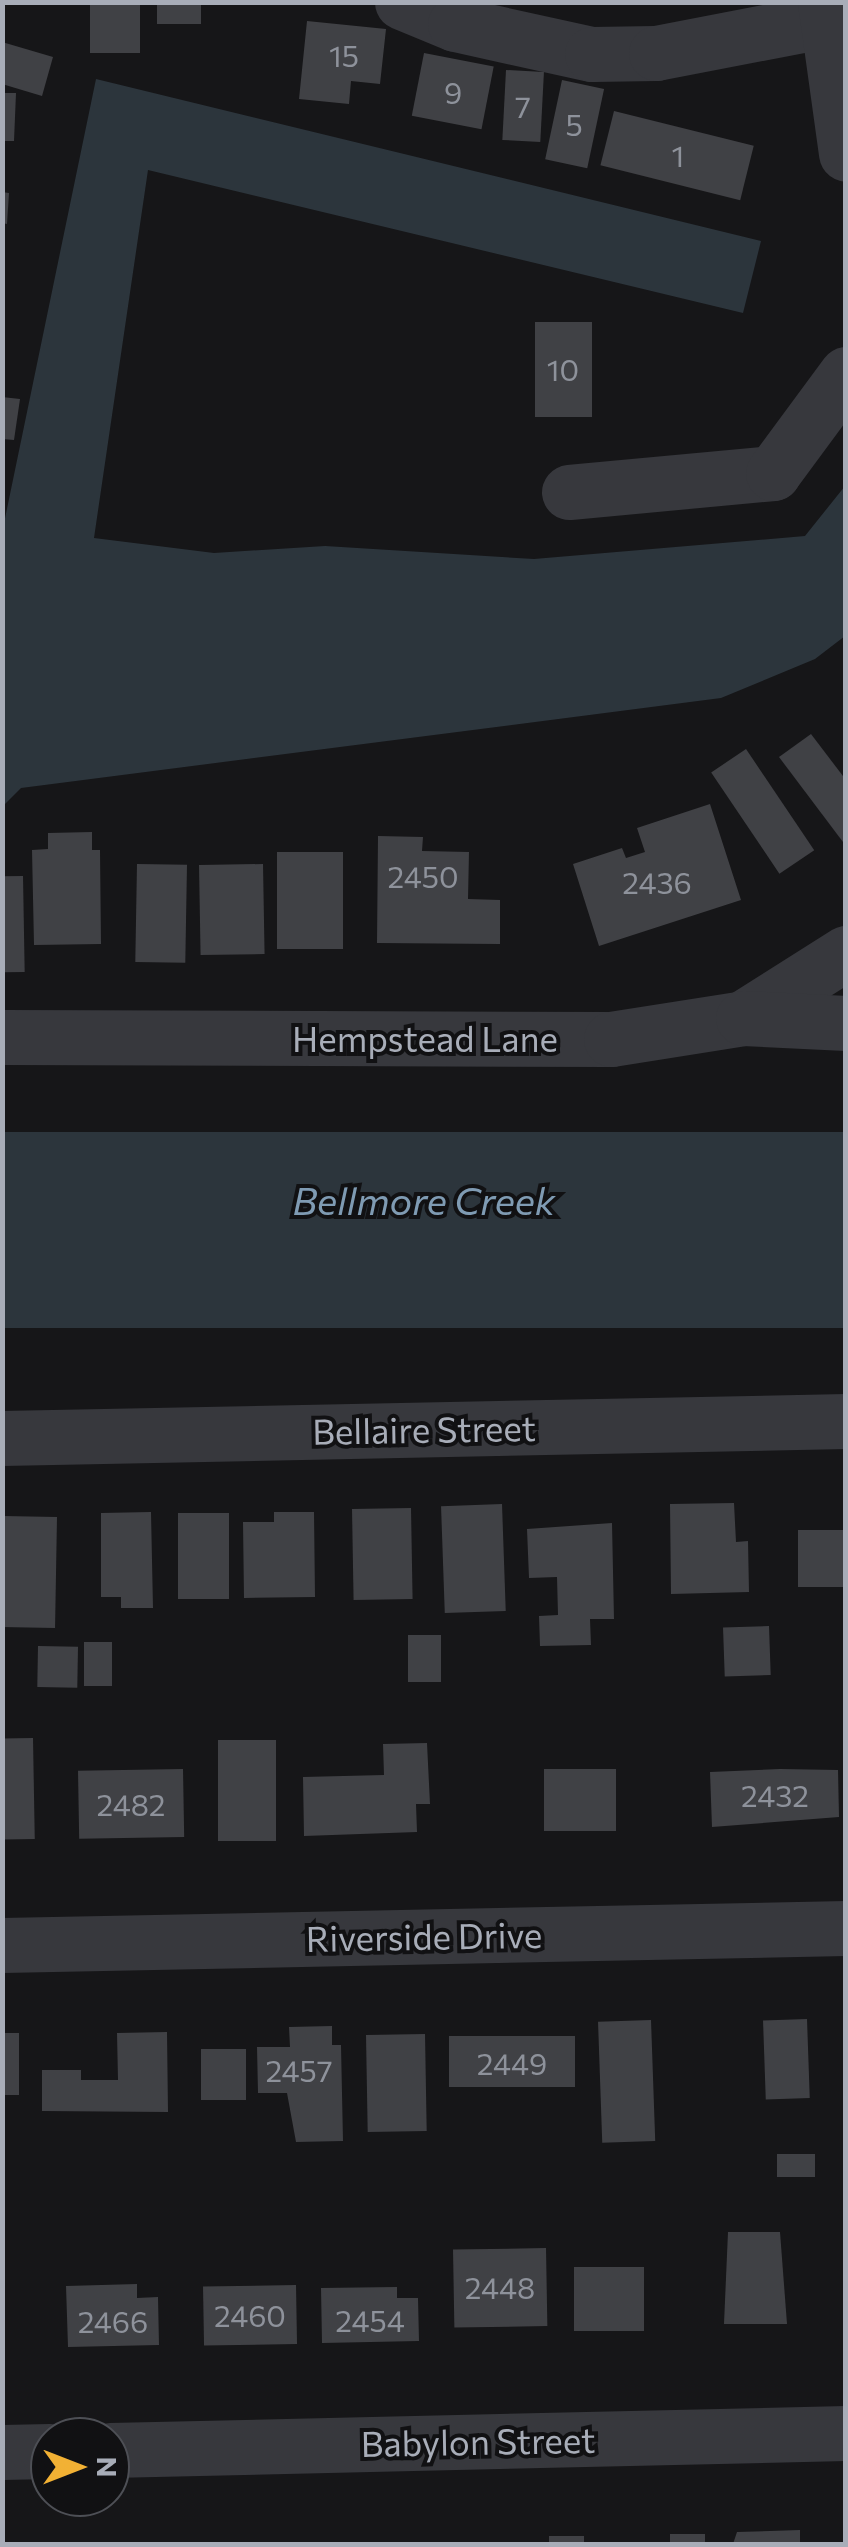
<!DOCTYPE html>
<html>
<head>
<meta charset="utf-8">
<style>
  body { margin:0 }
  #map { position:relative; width:848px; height:2547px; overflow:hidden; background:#161618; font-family:Commissioner,sans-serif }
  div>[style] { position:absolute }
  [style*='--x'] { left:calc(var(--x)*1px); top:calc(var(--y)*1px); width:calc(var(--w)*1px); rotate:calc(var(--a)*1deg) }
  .water>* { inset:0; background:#2c353c; transform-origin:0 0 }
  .building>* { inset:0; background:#404145; transform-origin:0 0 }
  .minor>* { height:55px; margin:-27.5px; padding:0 27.5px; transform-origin:27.5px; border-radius:27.5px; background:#37383d }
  span { translate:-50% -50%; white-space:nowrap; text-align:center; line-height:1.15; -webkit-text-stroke:8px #111113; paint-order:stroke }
  .number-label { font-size:30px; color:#8e929b }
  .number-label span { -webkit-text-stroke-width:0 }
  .street-label { font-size:35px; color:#a8adb8 }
  .water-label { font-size:38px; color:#7f9bb3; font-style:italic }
  .frame { position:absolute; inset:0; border:5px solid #a8adb8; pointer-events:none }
  .north { position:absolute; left:30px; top:2417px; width:100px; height:100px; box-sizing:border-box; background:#111113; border:2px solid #4d4f55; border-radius:50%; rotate:90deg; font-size:28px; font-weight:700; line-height:40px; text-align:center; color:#a8adb8 }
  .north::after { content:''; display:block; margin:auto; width:35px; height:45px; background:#f2b134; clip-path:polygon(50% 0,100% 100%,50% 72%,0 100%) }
</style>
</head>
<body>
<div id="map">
  <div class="water">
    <div style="clip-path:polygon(96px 79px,761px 241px,743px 313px,148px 170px,94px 538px,214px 553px,325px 546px,534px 559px,805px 536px,845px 486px,845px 636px,815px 659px,721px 698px,21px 788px,3px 806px,3px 528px)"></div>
    <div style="left:845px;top:1132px;width:196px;height:842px;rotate:90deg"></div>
  </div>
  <div class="building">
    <div style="left:90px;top:2px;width:50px;height:51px"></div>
    <div style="left:157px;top:2px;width:44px;height:22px"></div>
    <div style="clip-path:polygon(307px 21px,386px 29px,380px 84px,351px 81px,349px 104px,299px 99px)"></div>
    <div style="clip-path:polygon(2px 42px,53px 57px,42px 96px,2px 84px)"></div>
    <div style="left:424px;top:53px;width:71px;height:64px;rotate:11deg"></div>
    <div style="left:506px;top:70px;width:38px;height:70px;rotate:3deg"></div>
    <div style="left:562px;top:80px;width:43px;height:81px;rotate:12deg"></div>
    <div style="clip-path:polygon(2px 93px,16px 93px,14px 141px,2px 141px)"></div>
    <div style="left:614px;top:111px;width:144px;height:56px;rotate:14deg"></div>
    <div style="clip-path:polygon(2px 192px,9px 193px,7px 224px,2px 223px)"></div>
    <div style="left:535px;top:322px;width:57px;height:95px"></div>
    <div style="clip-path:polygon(2px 397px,20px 399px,14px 440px,2px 439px)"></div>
    <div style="clip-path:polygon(811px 734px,846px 780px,846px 846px,779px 757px)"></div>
    <div style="left:746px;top:749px;width:122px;height:42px;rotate:56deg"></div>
    <div style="clip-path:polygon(710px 804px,741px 900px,599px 946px,573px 864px,622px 848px,626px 858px,645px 852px,637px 828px)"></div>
    <div style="clip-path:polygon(92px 832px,92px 850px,100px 850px,101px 944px,34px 945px,32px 850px,48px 849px,48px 833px)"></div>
    <div style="clip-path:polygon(378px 836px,423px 837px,422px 851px,469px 852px,468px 899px,500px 900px,500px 944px,377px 943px)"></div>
    <div style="left:277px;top:852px;width:66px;height:97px"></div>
    <div style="left:137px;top:864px;width:50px;height:98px;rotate:1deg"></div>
    <div style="left:263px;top:864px;width:90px;height:64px;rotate:89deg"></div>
    <div style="left:23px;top:876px;width:96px;height:21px;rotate:89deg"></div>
    <div style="clip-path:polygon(734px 1503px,736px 1542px,748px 1541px,749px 1592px,671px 1594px,670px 1504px)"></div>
    <div style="left:502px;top:1504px;width:107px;height:61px;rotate:88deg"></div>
    <div style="left:411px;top:1508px;width:91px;height:59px;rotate:89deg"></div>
    <div style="clip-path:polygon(151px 1512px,153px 1608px,121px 1608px,121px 1597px,101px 1597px,101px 1513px)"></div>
    <div style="clip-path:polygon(274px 1512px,314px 1512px,315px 1597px,244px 1598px,243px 1522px,274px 1522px)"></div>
    <div style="left:178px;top:1513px;width:51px;height:86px"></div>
    <div style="left:3px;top:1516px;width:54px;height:111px;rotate:1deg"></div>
    <div style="clip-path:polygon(612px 1523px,614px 1619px,590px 1619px,591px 1645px,540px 1646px,539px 1616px,558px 1615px,557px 1577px,529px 1578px,527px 1529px)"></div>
    <div style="left:798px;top:1530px;width:48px;height:57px"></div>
    <div style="left:769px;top:1626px;width:49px;height:46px;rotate:88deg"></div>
    <div style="left:441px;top:1635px;width:47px;height:33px;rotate:90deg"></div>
    <div style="left:84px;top:1642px;width:28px;height:44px"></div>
    <div style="left:38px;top:1646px;width:40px;height:41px;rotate:1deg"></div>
    <div style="left:33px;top:1738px;width:101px;height:31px;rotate:89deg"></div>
    <div style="left:218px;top:1740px;width:58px;height:101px"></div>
    <div style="clip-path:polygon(427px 1743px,430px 1804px,416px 1804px,417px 1832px,304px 1836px,303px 1777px,384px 1775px,383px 1744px)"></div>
    <div style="left:183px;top:1769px;width:68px;height:105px;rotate:89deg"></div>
    <div style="left:616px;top:1769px;width:62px;height:72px;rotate:90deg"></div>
    <div style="clip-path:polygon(780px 1769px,838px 1770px,839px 1817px,712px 1827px,710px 1772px)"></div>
    <div style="left:807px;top:2019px;width:79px;height:44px;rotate:88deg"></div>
    <div style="left:651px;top:2020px;width:121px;height:53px;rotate:88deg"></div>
    <div style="clip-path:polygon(332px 2026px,332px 2045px,341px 2045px,343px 2141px,296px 2142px,287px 2093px,258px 2093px,257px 2047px,290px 2047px,289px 2027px)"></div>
    <div style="clip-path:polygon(167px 2032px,168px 2112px,42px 2111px,42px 2070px,81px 2070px,81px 2080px,118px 2080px,117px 2033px)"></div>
    <div style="left:2px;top:2033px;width:17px;height:62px"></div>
    <div style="left:425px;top:2034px;width:97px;height:59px;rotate:89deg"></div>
    <div style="left:575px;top:2036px;width:51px;height:126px;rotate:90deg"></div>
    <div style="left:201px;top:2049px;width:45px;height:51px"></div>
    <div style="left:815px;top:2154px;width:23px;height:38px;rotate:90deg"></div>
    <div style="clip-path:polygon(728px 2232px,780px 2232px,787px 2324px,724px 2324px)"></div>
    <div style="left:546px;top:2248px;width:78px;height:93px;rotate:89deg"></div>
    <div style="left:574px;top:2267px;width:70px;height:64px"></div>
    <div style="clip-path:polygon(137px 2284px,137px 2298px,158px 2297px,159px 2345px,68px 2347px,66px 2286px)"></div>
    <div style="left:296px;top:2285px;width:59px;height:93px;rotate:89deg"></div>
    <div style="clip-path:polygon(397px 2287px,397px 2298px,418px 2298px,419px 2341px,322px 2343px,321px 2288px)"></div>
    <div style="clip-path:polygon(800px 2530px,800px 2544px,733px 2544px,737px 2532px)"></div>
    <div style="left:705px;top:2534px;width:10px;height:35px;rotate:90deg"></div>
    <div style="left:584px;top:2536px;width:8px;height:35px;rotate:90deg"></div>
  </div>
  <div class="minor">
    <div style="--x:402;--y:2;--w:57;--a:22.5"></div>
    <div style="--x:455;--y:24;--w:140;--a:12.4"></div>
    <div style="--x:592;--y:54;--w:64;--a:-0.9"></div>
    <div style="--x:656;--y:53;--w:175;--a:-10.9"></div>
    <div style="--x:825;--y:2;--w:153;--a:82.1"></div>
    <div style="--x:569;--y:492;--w:205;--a:-5.3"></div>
    <div style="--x:773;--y:473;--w:123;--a:-53.6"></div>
    <div style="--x:743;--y:1018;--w:122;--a:-32.3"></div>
    <div style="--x:2;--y:1037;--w:609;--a:0.19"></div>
    <div style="--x:611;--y:1039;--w:134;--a:-9"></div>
    <div style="--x:743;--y:1018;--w:103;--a:2.8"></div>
    <div style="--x:2;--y:1438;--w:844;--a:-1.15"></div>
    <div style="--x:2;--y:1945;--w:844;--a:-1.15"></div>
    <div style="--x:110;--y:2450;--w:736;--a:-1.32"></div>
    <div style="--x:2;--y:2452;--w:48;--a:-1.2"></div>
  </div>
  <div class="number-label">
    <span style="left:344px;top:55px">15</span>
    <span style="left:453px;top:92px">9</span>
    <span style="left:523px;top:106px">7</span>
    <span style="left:574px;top:124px">5</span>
    <span style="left:678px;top:155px">1</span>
    <span style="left:563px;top:369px">10</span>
    <span style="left:423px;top:876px">2450</span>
    <span style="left:657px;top:882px">2436</span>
    <span style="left:775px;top:1795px">2432</span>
    <span style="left:131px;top:1804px">2482</span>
    <span style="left:512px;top:2063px">2449</span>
    <span style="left:299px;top:2070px">2457</span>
    <span style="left:500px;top:2287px">2448</span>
    <span style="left:250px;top:2315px">2460</span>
    <span style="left:370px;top:2320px">2454</span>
    <span style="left:113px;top:2321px">2466</span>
  </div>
  <div class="street-label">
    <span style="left:425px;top:1038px">Hempstead Lane</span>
    <span style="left:424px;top:1429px;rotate:-1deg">Bellaire Street</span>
    <span style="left:424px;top:1936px;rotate:-1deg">Riverside Drive</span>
    <span style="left:478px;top:2441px;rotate:-1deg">Babylon Street</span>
  </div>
  <div class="water-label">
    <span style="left:424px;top:1200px">Bellmore Creek</span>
  </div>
  <div class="frame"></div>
  <div class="north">N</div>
</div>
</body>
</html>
